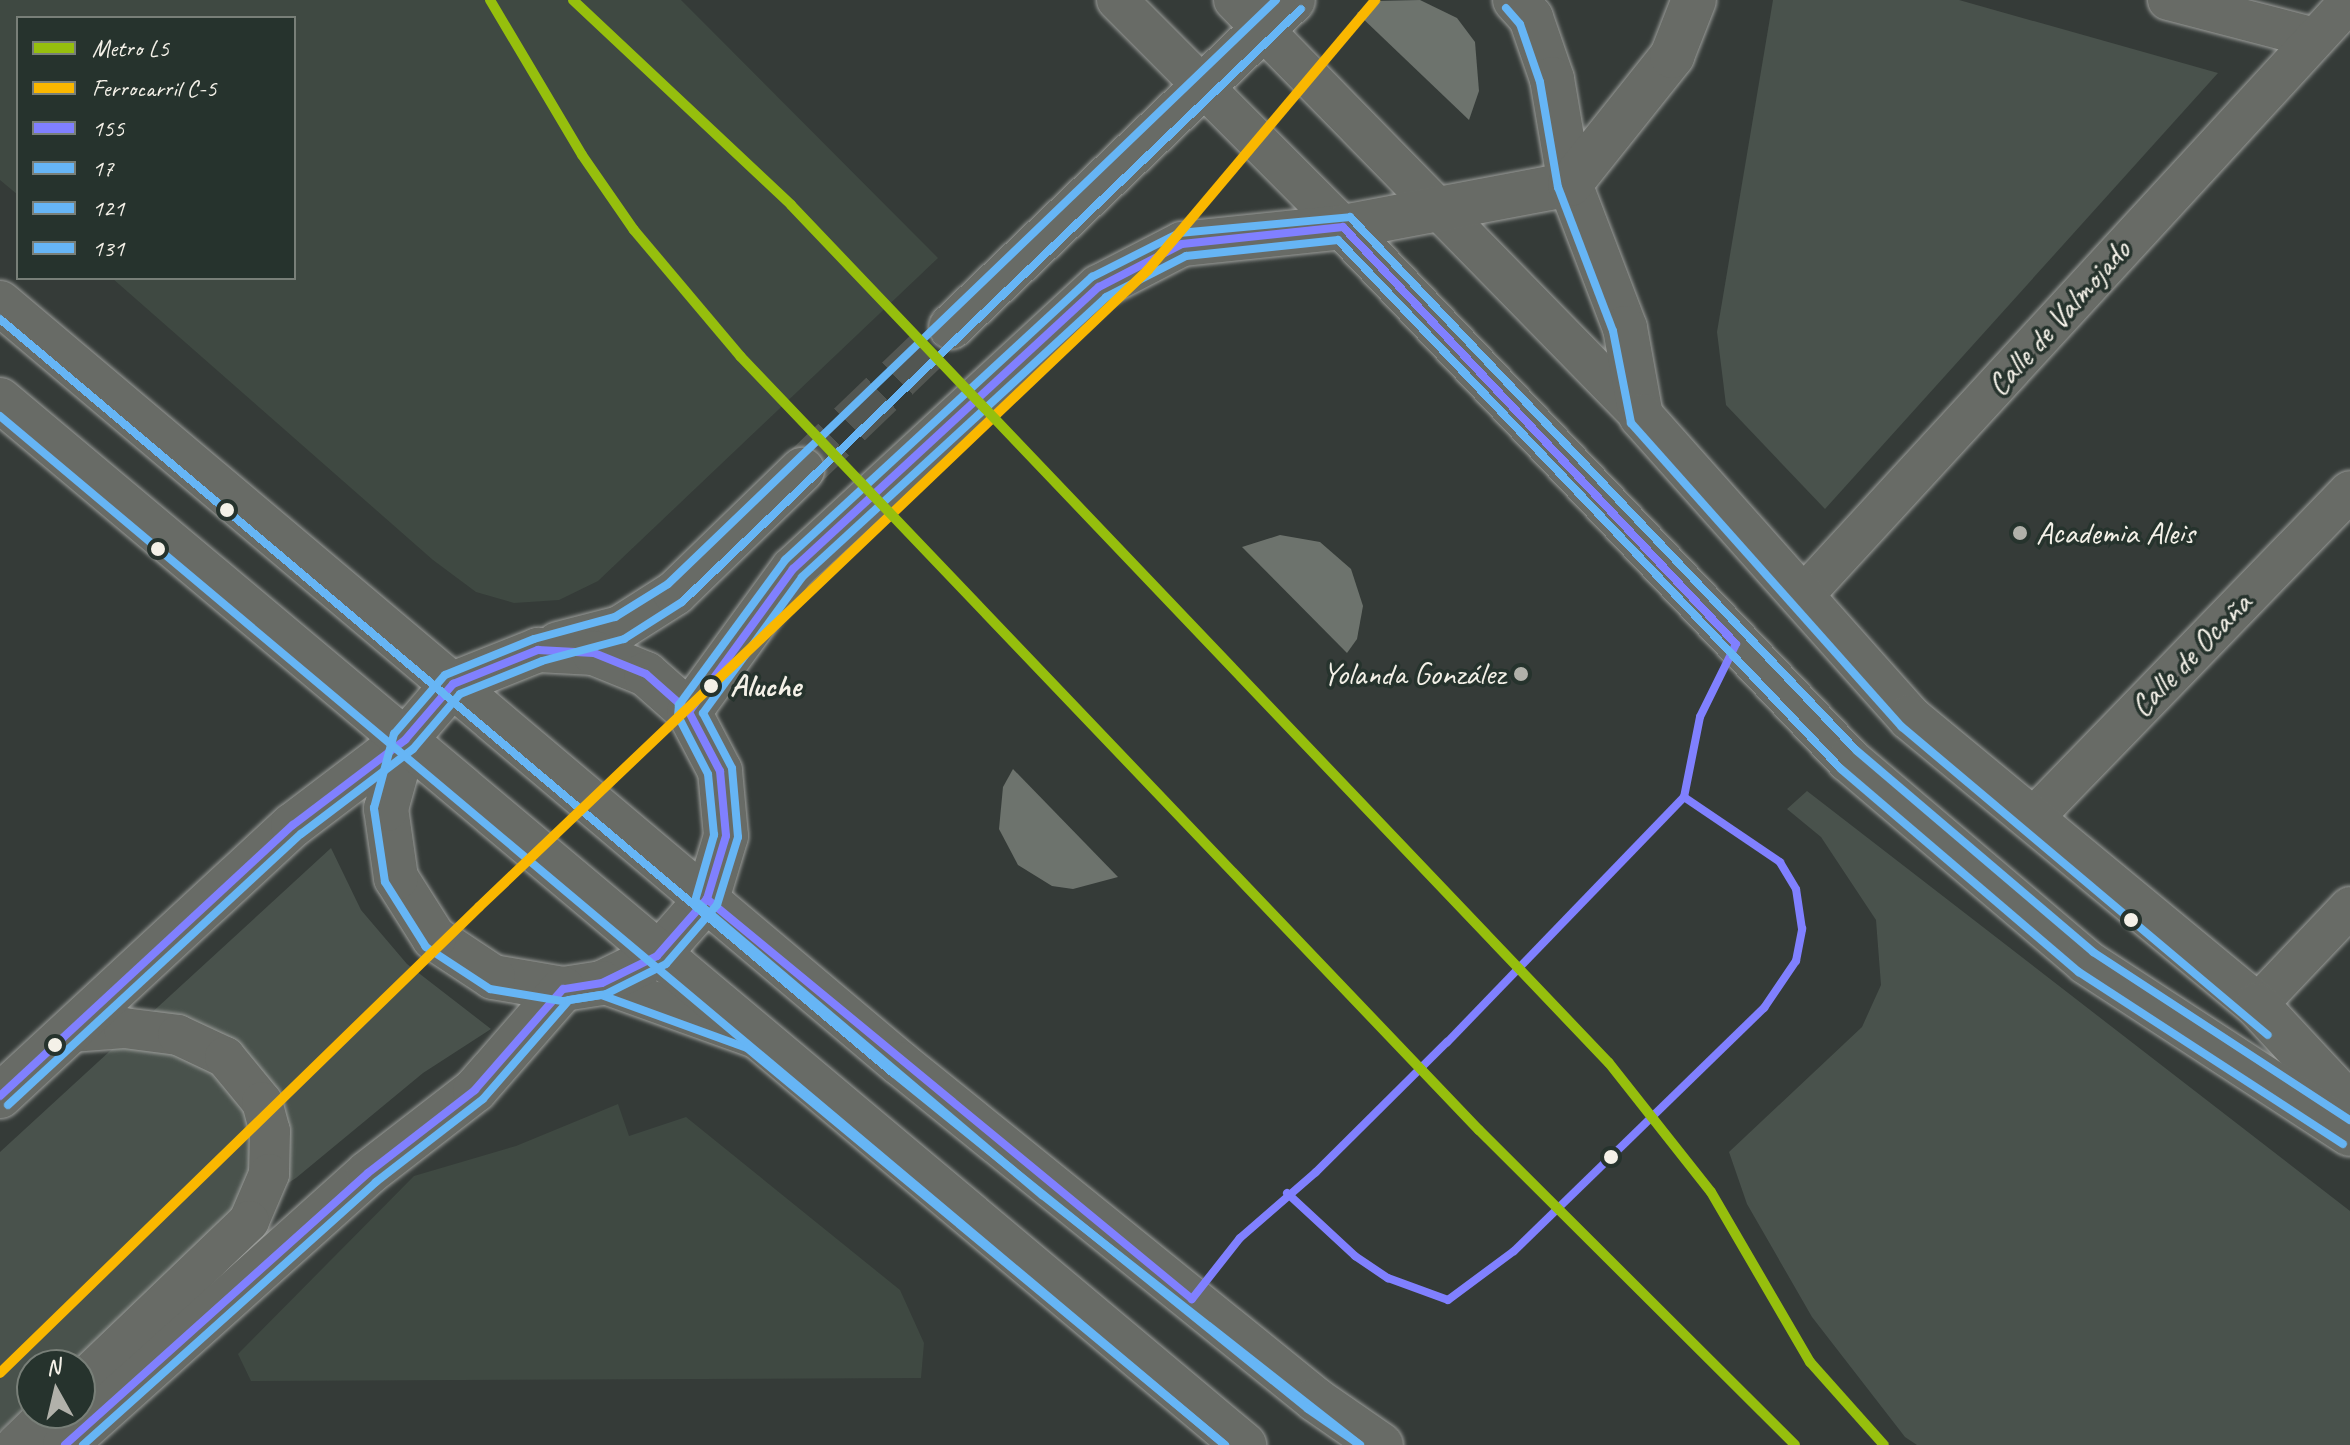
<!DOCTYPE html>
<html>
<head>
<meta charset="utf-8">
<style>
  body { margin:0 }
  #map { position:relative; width:2350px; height:1445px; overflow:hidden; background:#353b38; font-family:Caveat,sans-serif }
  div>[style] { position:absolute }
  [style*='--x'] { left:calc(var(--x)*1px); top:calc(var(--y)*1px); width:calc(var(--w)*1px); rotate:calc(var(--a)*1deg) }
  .built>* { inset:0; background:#3f4942 }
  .green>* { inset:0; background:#49524c }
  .water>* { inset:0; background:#6d736d }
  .secondary-tunnel>* { height:44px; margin-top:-22px; transform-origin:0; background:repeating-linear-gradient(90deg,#525652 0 44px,transparent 0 66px) }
  .roads { filter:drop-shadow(0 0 2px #9c9e9b) drop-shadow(0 0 2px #9c9e9b) }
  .street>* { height:40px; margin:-20px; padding:0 20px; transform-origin:20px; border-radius:20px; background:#686b66 }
  .secondary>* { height:44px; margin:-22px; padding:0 22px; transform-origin:22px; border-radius:22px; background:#686b66 }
  .primary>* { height:44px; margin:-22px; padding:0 22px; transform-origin:22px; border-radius:22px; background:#686b66 }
  .bus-1>* { height:8px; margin:-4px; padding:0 4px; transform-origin:4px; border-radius:4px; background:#8080ff }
  .bus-2>* { height:8px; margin:-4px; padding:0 4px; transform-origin:4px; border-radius:4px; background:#66b5f5 }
  .bus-3>* { height:8px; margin:-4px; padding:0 4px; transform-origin:4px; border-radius:4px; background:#66b5f5 }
  .bus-4>* { height:8px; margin:-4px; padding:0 4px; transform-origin:4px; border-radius:4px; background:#66b5f5 }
  .rail-1>* { height:10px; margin:-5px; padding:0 5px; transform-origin:5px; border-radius:5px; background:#fab700 }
  .metro-1>* { height:10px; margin:-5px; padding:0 5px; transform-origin:5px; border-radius:5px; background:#96bf0d }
  .dots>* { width:22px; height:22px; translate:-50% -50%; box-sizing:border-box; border:4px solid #26332d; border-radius:50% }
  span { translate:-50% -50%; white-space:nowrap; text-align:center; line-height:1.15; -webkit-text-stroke:7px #26332d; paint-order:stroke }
  .street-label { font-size:32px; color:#f4f1e8 }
  .poi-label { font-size:32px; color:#f4f1e8 }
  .left { translate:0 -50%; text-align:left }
  .right { translate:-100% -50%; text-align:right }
  .stop-label { font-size:32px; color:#f4f1e8; font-weight:700 }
  .legend { position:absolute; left:16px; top:16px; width:280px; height:264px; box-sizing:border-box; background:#26332d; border:2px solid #787f78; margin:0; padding:10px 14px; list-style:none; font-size:24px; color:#f4f1e8 }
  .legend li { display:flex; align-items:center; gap:16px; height:40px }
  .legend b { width:40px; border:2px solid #787f78 }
  .north { position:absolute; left:16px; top:1349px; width:80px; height:80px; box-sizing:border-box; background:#26332d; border:2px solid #787f78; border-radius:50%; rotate:352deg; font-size:22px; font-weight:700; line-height:32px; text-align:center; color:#f4f1e8 }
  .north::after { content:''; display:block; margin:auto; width:28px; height:36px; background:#b1b1aa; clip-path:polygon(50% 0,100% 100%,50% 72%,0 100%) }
</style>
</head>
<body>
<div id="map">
  <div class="built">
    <div style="clip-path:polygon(0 0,681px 0,938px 258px,598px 581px,559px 600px,514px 603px,476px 592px,433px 560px,112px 278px,294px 278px,294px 18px,18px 18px,18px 195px,0 180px)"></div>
    <div style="clip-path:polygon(618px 1104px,629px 1136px,686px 1117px,900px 1290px,924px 1343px,921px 1378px,251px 1381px,238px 1354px,414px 1176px,516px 1146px)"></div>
  </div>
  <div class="green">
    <div style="clip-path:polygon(1773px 0,1959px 0,2218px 73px,1825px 509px,1726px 405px,1717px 332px)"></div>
    <div style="clip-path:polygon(1807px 791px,2350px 1211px,2350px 1445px,1917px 1445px,1905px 1437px,1812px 1317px,1747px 1204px,1729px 1152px,1862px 1027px,1881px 985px,1876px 920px,1821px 837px,1787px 809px)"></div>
    <div style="clip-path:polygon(331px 848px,361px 910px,407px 964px,491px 1029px,423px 1073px,296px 1178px,220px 1226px,71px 1365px,32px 1365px,32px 1401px,0 1431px,0 1152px)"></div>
  </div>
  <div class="water">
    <div style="clip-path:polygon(1420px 0,1457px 18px,1475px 42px,1479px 91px,1469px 120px,1357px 13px,1375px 1px)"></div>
    <div style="clip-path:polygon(1280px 535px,1320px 542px,1351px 569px,1363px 606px,1357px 639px,1347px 653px,1242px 547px)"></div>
    <div style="clip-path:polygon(1013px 769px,1118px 877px,1073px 889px,1052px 886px,1018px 865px,999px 829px,1003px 787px)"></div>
  </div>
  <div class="secondary-tunnel">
    <div style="--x:802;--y:470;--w:207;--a:-43.8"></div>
  </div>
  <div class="roads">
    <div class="street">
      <div style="--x:1117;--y:0;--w:320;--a:45.1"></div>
      <div style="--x:1234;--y:0;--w:582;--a:45.63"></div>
      <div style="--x:2168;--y:0;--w:152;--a:14.5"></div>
      <div style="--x:1801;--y:598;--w:811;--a:-47.4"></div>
      <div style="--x:2033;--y:818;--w:455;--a:-45.9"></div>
      <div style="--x:602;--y:983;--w:160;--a:19.7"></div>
      <div style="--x:2257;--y:1005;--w:135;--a:-46.5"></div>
      <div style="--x:71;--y:1032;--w:53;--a:-4.3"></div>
      <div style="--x:124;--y:1028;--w:54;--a:7.4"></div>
      <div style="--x:178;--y:1035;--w:52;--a:25.1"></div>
      <div style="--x:225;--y:1057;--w:58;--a:50.6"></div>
      <div style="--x:262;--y:1102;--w:30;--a:75"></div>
      <div style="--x:270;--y:1131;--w:43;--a:91.3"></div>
      <div style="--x:269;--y:1174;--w:51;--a:113.1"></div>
      <div style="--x:249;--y:1221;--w:234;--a:136.2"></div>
      <div style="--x:16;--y:1445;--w:46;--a:-44.1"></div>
    </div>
    <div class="secondary">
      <div style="--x:1515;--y:0;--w:24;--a:48"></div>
      <div style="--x:1531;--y:18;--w:65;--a:71"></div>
      <div style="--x:1552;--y:79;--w:107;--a:80.3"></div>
      <div style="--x:1570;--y:184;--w:154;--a:69.1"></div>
      <div style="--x:1625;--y:328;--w:89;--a:79.7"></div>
      <div style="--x:1641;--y:416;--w:404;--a:48.3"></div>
      <div style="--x:1910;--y:718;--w:450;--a:39.6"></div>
      <div style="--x:2257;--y:1005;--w:137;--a:47.1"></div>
      <div style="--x:1343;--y:227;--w:735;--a:46.49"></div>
      <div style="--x:1849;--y:760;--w:311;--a:40.4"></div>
      <div style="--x:2086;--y:962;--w:315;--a:33.1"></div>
      <div style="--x:951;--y:327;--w:473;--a:-43.7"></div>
      <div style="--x:558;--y:644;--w:64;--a:-14.5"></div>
      <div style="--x:620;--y:628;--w:65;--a:-32.5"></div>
      <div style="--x:675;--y:593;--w:177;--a:-44.1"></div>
      <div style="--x:689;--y:712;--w:177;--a:-54"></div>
      <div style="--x:793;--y:569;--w:416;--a:-42.7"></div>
      <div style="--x:1099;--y:287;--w:93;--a:-27.4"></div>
      <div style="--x:1182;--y:244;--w:162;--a:-6"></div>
      <div style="--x:1343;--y:227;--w:231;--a:-10.7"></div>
      <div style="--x:1570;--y:184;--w:164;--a:-51.4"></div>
      <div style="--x:1672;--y:56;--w:60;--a:-68.6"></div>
      <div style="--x:0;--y:1096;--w:399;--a:-42.8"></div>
      <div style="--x:293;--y:825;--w:141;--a:-37.2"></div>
      <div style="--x:405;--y:740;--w:74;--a:-49.4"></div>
      <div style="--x:453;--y:684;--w:92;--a:-21.8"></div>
      <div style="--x:538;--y:650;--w:56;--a:3.1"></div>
      <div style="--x:594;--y:653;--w:56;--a:22"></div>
      <div style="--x:646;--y:674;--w:57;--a:41.5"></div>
      <div style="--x:689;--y:712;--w:67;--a:62.3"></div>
      <div style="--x:720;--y:771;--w:65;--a:84.7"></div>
      <div style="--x:726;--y:836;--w:66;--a:106.8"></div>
      <div style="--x:707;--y:899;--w:76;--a:131.3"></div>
      <div style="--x:657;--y:956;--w:61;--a:153.9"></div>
      <div style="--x:602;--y:983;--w:39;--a:171"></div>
      <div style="--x:563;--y:989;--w:71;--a:-170.3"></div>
      <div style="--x:493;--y:977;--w:71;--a:-146.5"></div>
      <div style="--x:434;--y:938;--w:71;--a:-122.3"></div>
      <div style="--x:396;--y:878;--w:70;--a:-98.2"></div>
      <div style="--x:386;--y:809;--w:72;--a:-74.6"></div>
      <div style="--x:65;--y:1445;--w:407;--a:-41.9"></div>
      <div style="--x:368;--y:1173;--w:135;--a:-37.8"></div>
      <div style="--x:475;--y:1090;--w:134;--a:-48.9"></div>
    </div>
    <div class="primary">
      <div style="--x:0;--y:303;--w:1179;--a:40.19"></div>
      <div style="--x:901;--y:1064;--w:534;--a:38.99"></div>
      <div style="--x:1316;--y:1400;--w:79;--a:34.7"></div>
      <div style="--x:0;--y:400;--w:1625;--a:40.03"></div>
    </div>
  </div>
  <div class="bus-1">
    <div style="--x:689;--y:712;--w:177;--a:-54"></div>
    <div style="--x:793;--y:569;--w:416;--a:-42.7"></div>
    <div style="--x:1099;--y:287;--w:93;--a:-27.4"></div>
    <div style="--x:1182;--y:244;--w:162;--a:-6"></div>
    <div style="--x:1343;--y:227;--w:573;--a:46.7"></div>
    <div style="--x:1736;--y:644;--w:81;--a:116.3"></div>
    <div style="--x:1700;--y:717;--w:82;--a:101.3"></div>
    <div style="--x:1684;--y:797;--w:341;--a:134"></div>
    <div style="--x:1447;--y:1042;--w:185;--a:135.2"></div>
    <div style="--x:1316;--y:1172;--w:101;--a:139"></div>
    <div style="--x:1240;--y:1238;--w:78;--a:128.2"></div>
    <div style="--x:1192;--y:1299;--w:629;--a:-140.49"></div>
    <div style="--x:0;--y:1096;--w:399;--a:-42.8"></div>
    <div style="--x:293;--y:825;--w:141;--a:-37.2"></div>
    <div style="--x:405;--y:740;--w:74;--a:-49.4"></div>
    <div style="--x:453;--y:684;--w:92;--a:-21.8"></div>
    <div style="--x:538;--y:650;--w:56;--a:3.1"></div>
    <div style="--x:594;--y:653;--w:56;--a:22"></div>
    <div style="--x:646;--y:674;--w:57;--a:41.5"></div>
    <div style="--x:689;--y:712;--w:67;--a:62.3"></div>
    <div style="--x:720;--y:771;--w:65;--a:84.7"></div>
    <div style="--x:726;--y:836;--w:66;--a:106.8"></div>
    <div style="--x:707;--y:899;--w:76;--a:131.3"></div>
    <div style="--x:657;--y:956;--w:61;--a:153.9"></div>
    <div style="--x:602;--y:983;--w:39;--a:171"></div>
    <div style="--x:563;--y:989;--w:134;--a:131.1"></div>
    <div style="--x:475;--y:1090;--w:135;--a:142.2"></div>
    <div style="--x:368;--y:1173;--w:407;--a:138.1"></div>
    <div style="--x:1287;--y:1193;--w:93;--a:42.8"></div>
    <div style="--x:1355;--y:1256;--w:40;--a:34"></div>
    <div style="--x:1388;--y:1278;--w:64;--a:20.1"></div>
    <div style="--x:1448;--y:1300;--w:82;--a:-36.6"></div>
    <div style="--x:1514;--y:1251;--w:349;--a:-44.2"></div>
    <div style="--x:1764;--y:1008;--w:57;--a:-55.8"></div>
    <div style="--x:1796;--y:961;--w:33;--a:-79"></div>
    <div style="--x:1802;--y:929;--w:40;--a:-98.5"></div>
    <div style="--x:1796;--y:889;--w:31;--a:-121"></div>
    <div style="--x:1780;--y:862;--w:116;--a:-145.9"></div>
  </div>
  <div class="bus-2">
    <div style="--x:1506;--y:8;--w:21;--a:49"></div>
    <div style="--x:1520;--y:24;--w:61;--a:71"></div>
    <div style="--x:1540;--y:82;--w:107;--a:80.3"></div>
    <div style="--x:1558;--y:187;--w:154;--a:69.1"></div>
    <div style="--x:1613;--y:331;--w:94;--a:78.9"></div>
    <div style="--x:1631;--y:423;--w:407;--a:48.3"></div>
    <div style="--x:1902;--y:727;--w:478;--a:40.1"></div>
    <div style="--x:8;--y:1105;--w:399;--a:-42.8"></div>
    <div style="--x:301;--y:834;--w:141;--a:-37.2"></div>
    <div style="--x:413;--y:749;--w:72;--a:-49.5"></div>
    <div style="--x:460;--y:694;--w:88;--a:-21.9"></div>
    <div style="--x:542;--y:661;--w:85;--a:-15"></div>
    <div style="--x:624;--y:639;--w:69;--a:-32.5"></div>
    <div style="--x:682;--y:602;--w:857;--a:-43.77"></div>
    <div style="--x:83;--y:1445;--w:394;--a:-41.9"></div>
    <div style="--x:376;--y:1182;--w:135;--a:-37.8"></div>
    <div style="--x:483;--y:1099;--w:131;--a:-49"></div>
    <div style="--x:569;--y:1000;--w:37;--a:-9"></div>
    <div style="--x:606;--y:994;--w:67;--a:-26.6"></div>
    <div style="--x:666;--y:964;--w:78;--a:-49.2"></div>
    <div style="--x:717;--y:905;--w:71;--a:-72.8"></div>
    <div style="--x:738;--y:837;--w:69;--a:-95"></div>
    <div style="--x:732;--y:768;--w:62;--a:-117.8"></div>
    <div style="--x:703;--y:713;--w:168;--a:-53.9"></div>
    <div style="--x:802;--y:577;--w:413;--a:-42.6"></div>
    <div style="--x:1106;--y:297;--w:90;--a:-27.1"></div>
    <div style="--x:1186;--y:256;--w:153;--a:-6"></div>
    <div style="--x:1338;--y:240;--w:730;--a:46.44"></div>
    <div style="--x:1841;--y:769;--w:313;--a:40.5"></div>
    <div style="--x:2079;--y:972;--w:315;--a:33.1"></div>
  </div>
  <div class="bus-3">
    <div style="--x:1225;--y:1445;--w:621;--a:-140.29"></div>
    <div style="--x:747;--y:1048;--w:155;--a:-160"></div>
    <div style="--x:601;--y:995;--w:39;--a:171"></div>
    <div style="--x:562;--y:1001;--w:73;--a:-170.5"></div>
    <div style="--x:490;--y:989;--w:77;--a:-146.7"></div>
    <div style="--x:426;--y:947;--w:77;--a:-122.2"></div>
    <div style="--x:385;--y:882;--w:75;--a:-98.5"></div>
    <div style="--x:374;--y:808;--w:77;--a:-74.9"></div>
    <div style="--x:394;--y:734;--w:78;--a:-49.2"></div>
    <div style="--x:445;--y:675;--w:96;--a:-22"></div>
    <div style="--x:534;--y:639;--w:84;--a:-15.2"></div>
    <div style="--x:615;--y:617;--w:62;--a:-31.9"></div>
    <div style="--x:668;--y:584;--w:843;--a:-43.85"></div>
    <div style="--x:1360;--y:1445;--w:405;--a:-141.8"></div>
    <div style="--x:1042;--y:1195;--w:455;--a:-139.7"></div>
    <div style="--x:695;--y:901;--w:69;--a:-73.9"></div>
    <div style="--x:714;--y:835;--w:61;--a:-95.6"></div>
    <div style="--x:708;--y:774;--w:65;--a:-117.3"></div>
    <div style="--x:678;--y:716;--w:11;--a:-85"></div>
    <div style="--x:679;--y:705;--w:180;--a:-53.8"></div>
    <div style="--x:785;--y:560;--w:418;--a:-42.7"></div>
    <div style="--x:1092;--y:277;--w:97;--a:-26.8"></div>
    <div style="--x:1179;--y:233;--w:172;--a:-5.3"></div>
    <div style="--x:1350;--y:217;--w:736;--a:46.49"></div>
    <div style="--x:1857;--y:751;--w:310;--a:40.4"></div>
    <div style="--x:2093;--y:952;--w:307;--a:33.2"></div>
  </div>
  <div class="bus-4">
    <div style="--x:0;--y:319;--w:1169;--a:40.18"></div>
    <div style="--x:893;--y:1073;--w:534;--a:38.99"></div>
    <div style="--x:1308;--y:1409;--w:63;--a:34.7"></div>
    <div style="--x:0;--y:416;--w:1600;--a:40.03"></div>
  </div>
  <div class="rail-1">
    <div style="--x:0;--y:1373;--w:668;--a:-44.21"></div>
    <div style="--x:479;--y:907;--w:924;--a:-43.6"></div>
    <div style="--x:1148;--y:270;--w:353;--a:-49.9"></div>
  </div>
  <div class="metro-1">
    <div style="--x:490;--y:0;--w:180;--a:59.3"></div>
    <div style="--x:582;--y:155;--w:91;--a:55.3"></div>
    <div style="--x:634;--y:230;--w:165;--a:49.9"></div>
    <div style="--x:740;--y:356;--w:1070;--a:46.33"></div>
    <div style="--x:1479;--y:1130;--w:446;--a:44.9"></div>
    <div style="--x:573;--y:0;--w:299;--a:43.2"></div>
    <div style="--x:791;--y:205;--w:1185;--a:46.37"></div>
    <div style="--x:1609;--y:1063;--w:164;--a:51.7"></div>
    <div style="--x:1711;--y:1192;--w:197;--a:59.8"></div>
    <div style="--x:1810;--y:1362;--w:111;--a:48.3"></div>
  </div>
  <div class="dots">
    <div style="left:227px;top:510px;background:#f4f1e8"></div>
    <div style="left:2020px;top:533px;background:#b1b1aa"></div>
    <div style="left:158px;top:549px;background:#f4f1e8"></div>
    <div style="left:1521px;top:674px;background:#b1b1aa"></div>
    <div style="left:711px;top:686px;background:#f4f1e8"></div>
    <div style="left:2131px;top:920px;background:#f4f1e8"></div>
    <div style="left:55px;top:1045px;background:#f4f1e8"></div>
    <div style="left:1611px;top:1157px;background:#f4f1e8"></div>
  </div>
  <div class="street-label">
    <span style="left:2059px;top:318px;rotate:-48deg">Calle de Valmojado</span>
    <span style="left:2191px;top:655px;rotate:-46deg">Calle de Ocaña</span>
  </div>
  <div class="poi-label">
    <span class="left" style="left:2036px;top:533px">Academia Aleis</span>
    <span class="right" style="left:1505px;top:674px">Yolanda González</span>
  </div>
  <div class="stop-label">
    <span class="left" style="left:730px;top:686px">Aluche</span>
  </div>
  <ul class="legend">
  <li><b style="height:10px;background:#96bf0d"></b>Metro L5</li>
  <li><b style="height:10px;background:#fab700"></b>Ferrocarril C-5</li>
  <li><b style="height:10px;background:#8080ff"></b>155</li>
  <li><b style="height:10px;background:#66b5f5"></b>17</li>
  <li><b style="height:10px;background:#66b5f5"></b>121</li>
  <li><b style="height:10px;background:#66b5f5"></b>131</li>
  </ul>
  <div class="north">N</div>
</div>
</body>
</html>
